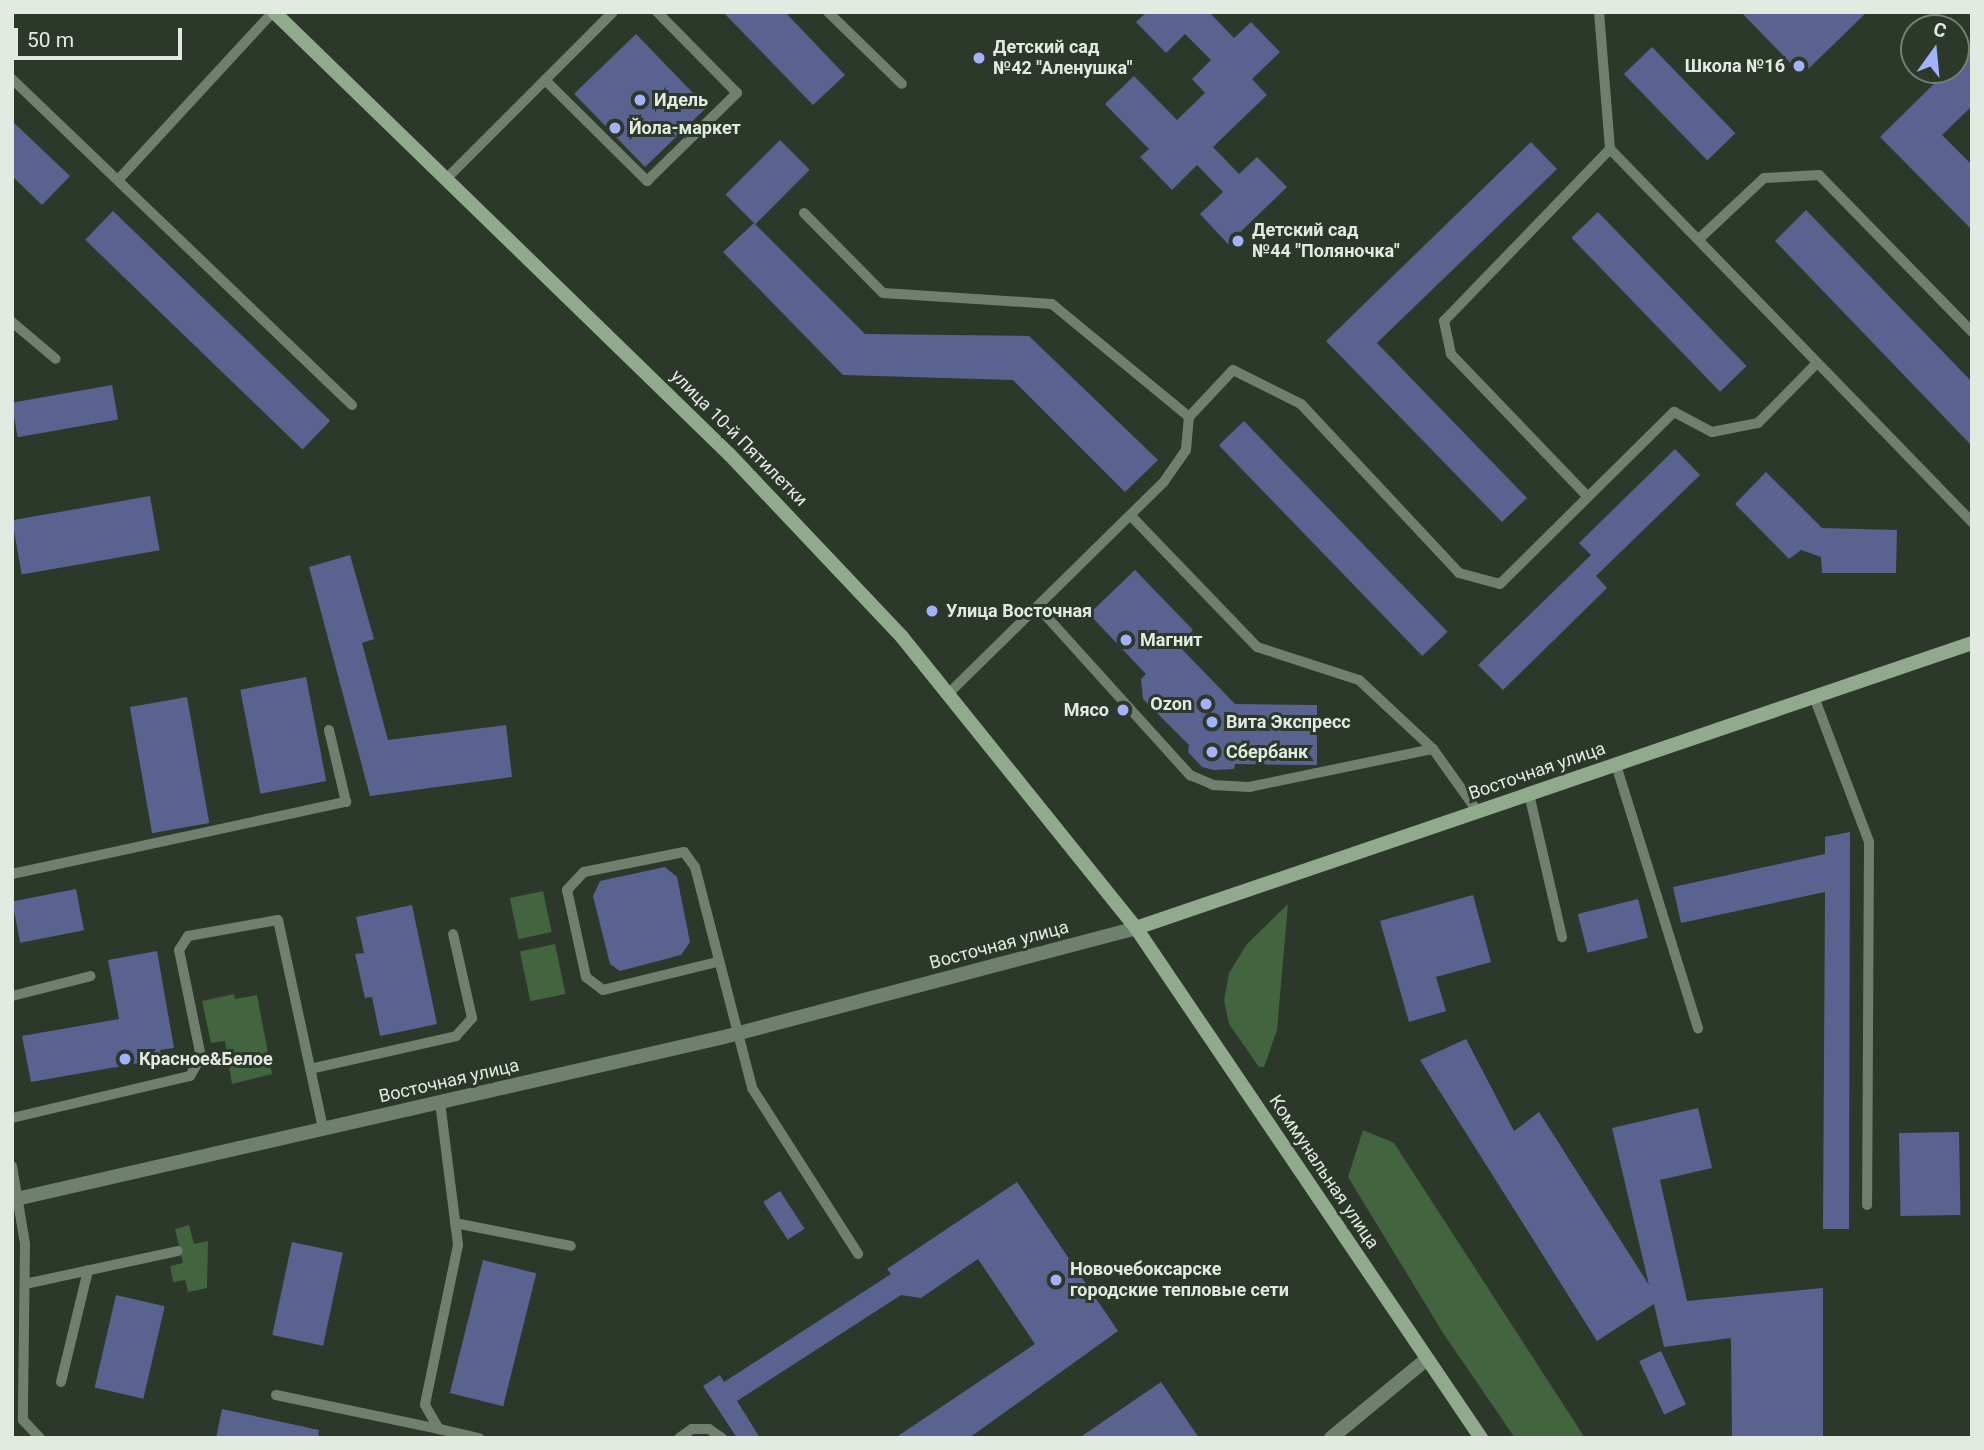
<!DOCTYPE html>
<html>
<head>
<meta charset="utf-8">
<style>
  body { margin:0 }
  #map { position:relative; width:1984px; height:1450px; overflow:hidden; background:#2c382a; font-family:Roboto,sans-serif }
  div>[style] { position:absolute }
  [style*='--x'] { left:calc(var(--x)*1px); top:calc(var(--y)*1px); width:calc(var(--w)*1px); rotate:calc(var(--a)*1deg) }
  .green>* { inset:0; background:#42643f; transform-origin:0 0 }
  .building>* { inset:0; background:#5a638f; transform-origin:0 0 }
  .service>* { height:10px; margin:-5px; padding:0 5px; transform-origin:5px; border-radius:5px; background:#70806e }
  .minor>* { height:14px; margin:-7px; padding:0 7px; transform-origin:7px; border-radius:7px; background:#70806e }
  .secondary>* { height:14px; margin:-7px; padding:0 7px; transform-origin:7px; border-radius:7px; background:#91aa8e }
  .dots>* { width:19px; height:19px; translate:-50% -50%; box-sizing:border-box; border:4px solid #2c382a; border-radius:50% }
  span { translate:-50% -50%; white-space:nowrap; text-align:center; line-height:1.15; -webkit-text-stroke:6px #2c382a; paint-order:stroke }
  .poi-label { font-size:18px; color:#e2eae1; font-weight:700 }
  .left { translate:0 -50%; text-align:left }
  .right { translate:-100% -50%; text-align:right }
  .street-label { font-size:18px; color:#e2eae1 }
  .frame { position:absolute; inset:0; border:14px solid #e2eae1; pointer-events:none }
  .north { position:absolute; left:1900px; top:14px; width:70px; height:70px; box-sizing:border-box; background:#2c382a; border:2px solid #757f73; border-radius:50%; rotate:15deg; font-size:19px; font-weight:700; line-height:28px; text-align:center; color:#e2eae1 }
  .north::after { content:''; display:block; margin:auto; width:24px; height:32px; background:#a2b2fd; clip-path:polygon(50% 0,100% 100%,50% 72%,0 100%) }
  .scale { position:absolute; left:14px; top:28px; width:168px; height:32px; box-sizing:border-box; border:4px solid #e2eae1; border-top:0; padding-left:9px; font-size:21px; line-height:24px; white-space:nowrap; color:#e2eae1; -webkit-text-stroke:5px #2c382a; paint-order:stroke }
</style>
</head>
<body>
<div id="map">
  <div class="green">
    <div style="left:543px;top:891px;width:42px;height:34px;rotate:78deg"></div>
    <div style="clip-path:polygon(1288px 904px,1277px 1030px,1264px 1067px,1259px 1067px,1229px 1024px,1224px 1000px,1229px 973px,1247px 944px)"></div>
    <div style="left:555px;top:944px;width:51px;height:36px;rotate:78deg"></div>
    <div style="clip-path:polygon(234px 994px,235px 999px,257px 995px,272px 1074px,232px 1084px,225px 1041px,211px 1043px,202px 1001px)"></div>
    <div style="clip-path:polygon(1363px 1130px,1394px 1143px,1585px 1438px,1515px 1438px,1443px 1333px,1348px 1177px)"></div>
    <div style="clip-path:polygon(189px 1225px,194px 1244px,208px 1241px,207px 1288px,188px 1292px,185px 1280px,173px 1282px,170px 1266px,183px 1263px,175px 1229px)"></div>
  </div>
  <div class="building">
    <div style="clip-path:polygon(723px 12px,785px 12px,845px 75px,813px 105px)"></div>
    <div style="clip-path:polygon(1147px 12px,1209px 12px,1234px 38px,1251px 22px,1280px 52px,1252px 79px,1267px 95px,1213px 147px,1239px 174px,1257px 157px,1287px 187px,1228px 244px,1200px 214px,1223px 192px,1197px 165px,1172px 190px,1140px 157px,1149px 149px,1105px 104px,1134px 76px,1177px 120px,1205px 93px,1192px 79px,1211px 60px,1185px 34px,1166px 53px,1136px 22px)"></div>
    <div style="clip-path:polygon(1741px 12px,1867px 12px,1802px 75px)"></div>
    <div style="left:636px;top:34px;width:102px;height:86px;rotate:46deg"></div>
    <div style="clip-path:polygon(1972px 46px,1972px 106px,1942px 135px,1972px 165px,1972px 230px,1880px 137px,1948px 70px,1956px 70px,1956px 62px)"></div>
    <div style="left:1652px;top:47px;width:120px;height:39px;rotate:46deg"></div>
    <div style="clip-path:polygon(12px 121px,70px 176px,42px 205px,12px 176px)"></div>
    <div style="left:780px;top:140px;width:42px;height:77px;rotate:45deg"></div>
    <div style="clip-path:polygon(1531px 142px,1557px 169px,1377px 343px,1527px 498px,1502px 522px,1326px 341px)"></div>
    <div style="clip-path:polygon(1806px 210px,1972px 382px,1972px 446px,1775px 241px)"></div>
    <div style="left:113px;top:211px;width:302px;height:40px;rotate:44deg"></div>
    <div style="left:1598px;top:212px;width:214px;height:37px;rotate:46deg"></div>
    <div style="clip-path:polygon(754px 223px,865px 334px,1029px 336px,1158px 460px,1125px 492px,1013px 380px,843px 375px,723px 252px)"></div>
    <div style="left:112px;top:385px;width:35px;height:102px;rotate:80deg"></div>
    <div style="left:1244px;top:421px;width:293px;height:35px;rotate:46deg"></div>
    <div style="clip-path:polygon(1675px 449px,1700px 475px,1596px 576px,1607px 588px,1503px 690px,1478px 665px,1591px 555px,1579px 543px)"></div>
    <div style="clip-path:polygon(1766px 472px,1822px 528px,1897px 530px,1896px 573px,1822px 573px,1821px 557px,1801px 550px,1789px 559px,1735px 504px)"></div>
    <div style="left:150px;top:496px;width:55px;height:140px;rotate:80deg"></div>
    <div style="clip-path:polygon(350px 555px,374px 639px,362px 643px,388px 740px,506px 725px,512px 777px,370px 796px,309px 567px)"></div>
    <div style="clip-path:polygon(1135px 570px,1193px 630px,1178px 645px,1235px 704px,1317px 705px,1317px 765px,1235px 764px,1234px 769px,1214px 770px,1202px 767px,1188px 752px,1189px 745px,1143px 699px,1141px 679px,1146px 674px,1089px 614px)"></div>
    <div style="left:306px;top:677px;width:106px;height:67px;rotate:79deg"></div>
    <div style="left:187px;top:697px;width:128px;height:58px;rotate:80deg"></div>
    <div style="clip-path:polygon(1850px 832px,1849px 1229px,1823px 1229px,1825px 892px,1681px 923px,1673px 887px,1825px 854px,1825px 837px)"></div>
    <div style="clip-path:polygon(665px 867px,677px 877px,690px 942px,681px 955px,620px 971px,610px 964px,593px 896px,600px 881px)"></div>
    <div style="left:76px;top:889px;width:42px;height:65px;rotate:79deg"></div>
    <div style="clip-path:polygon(1473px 895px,1491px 962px,1436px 977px,1446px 1011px,1409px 1022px,1380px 921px)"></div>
    <div style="left:1638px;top:899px;width:40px;height:62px;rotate:76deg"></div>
    <div style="clip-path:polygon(412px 905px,437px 1024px,380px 1036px,372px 997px,365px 998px,355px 954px,364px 953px,356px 917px)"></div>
    <div style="clip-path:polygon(157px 951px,174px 1048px,160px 1050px,162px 1059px,31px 1082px,22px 1036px,119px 1019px,108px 960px)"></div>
    <div style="clip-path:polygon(1466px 1039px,1514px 1131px,1539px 1112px,1649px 1285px,1612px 1128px,1698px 1108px,1712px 1168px,1660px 1180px,1687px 1301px,1823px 1288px,1823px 1438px,1732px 1438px,1731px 1338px,1664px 1347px,1654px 1304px,1597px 1341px,1420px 1060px)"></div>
    <div style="left:1959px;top:1132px;width:83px;height:60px;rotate:89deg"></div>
    <div style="clip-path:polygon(1017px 1182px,1118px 1331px,969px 1438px,895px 1438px,1035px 1344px,978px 1259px,921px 1298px,901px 1295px,737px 1401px,760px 1438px,737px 1438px,703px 1386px,720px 1375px,724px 1382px,891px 1274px,887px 1269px)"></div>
    <div style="left:780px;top:1191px;width:45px;height:20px;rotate:57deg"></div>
    <div style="left:292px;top:1242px;width:52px;height:95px;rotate:12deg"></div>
    <div style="left:483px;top:1260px;width:55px;height:137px;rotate:14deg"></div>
    <div style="left:116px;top:1295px;width:50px;height:95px;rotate:13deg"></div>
    <div style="left:1661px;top:1351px;width:59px;height:24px;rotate:65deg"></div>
    <div style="clip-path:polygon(1161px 1382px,1199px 1438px,1079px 1438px)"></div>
    <div style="clip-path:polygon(222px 1409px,319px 1430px,318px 1438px,216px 1438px)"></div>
  </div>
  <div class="service">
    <div style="--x:828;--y:12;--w:103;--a:44.2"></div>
    <div style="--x:1599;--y:12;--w:137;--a:85.4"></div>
    <div style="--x:1610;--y:149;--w:520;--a:45.86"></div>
    <div style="--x:12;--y:79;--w:471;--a:43.8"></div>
    <div style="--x:545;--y:80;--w:144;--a:44.7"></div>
    <div style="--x:647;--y:181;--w:126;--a:-44.4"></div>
    <div style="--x:737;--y:93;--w:114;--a:-134.6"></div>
    <div style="--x:446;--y:179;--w:236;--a:-45"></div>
    <div style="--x:118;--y:180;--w:229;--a:-47.3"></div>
    <div style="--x:804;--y:213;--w:112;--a:45.4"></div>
    <div style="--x:883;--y:293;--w:169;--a:3.7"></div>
    <div style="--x:1052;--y:304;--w:178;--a:39.5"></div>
    <div style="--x:1699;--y:239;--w:89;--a:-43.2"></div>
    <div style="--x:1764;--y:178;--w:55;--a:-3.1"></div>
    <div style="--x:1819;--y:175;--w:219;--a:45.7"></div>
    <div style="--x:12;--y:322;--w:57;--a:40.1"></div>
    <div style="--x:1588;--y:497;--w:198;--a:-133.8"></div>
    <div style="--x:1451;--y:354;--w:34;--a:-102"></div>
    <div style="--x:1444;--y:321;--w:239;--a:-46"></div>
    <div style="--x:1133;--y:518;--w:179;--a:46.1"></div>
    <div style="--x:1257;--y:647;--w:107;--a:17.9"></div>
    <div style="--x:1359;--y:680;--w:101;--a:43"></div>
    <div style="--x:1433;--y:749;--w:77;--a:54.5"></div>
    <div style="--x:1038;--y:607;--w:227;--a:47.9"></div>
    <div style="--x:1190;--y:775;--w:25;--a:23"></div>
    <div style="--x:1213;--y:785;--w:36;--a:3"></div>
    <div style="--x:1249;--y:787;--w:188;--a:-11.7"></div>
    <div style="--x:949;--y:693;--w:300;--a:-44.5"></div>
    <div style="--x:1163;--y:483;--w:40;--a:-55.1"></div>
    <div style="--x:1186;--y:450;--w:33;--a:-85"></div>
    <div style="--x:1189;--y:417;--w:64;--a:-46.9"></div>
    <div style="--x:1233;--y:370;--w:76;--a:26.6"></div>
    <div style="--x:1301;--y:404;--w:231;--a:46.9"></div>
    <div style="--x:1459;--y:573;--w:42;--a:15"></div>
    <div style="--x:1500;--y:584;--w:245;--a:-44.7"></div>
    <div style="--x:1674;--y:412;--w:43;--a:27.8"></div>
    <div style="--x:1712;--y:432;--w:47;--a:-11.1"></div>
    <div style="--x:1758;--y:423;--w:83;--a:-45.5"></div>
    <div style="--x:1814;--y:697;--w:155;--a:69.2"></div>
    <div style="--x:1869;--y:842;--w:363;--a:90.3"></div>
    <div style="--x:1616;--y:765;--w:276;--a:72.7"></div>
    <div style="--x:1529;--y:794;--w:147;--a:77"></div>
    <div style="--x:12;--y:874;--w:342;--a:-12.2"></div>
    <div style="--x:346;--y:802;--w:74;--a:-103.3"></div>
    <div style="--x:717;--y:962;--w:117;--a:166.2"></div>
    <div style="--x:603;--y:990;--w:21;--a:-143"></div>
    <div style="--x:586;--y:977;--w:89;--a:-102.3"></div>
    <div style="--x:567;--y:890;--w:25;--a:-47"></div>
    <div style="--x:584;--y:872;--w:102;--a:-11.3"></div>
    <div style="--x:684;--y:852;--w:19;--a:54"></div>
    <div style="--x:695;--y:867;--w:228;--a:75.5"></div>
    <div style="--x:752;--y:1088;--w:197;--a:57.4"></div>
    <div style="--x:12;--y:996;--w:81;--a:-14.2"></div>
    <div style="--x:310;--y:1069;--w:150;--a:-12.7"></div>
    <div style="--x:456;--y:1036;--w:24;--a:-48"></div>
    <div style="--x:472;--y:1018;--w:86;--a:-102.7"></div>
    <div style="--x:440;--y:1102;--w:144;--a:82.8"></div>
    <div style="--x:458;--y:1245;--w:163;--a:101.7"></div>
    <div style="--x:425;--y:1405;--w:28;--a:60"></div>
    <div style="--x:439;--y:1429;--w:41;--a:12.7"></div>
    <div style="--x:12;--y:1118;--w:183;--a:-13.3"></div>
    <div style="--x:190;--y:1076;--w:22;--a:-60"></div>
    <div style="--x:201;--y:1057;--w:109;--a:-101.6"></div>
    <div style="--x:179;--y:950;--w:17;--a:-57"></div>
    <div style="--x:188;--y:936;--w:91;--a:-10.1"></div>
    <div style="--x:278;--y:920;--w:214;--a:77.8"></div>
    <div style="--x:12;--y:1166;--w:79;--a:80.5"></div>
    <div style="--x:25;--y:1244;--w:176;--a:90.7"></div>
    <div style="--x:23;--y:1420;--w:25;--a:47"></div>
    <div style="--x:455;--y:1223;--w:118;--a:11.2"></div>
    <div style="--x:25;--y:1284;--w:156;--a:-12.2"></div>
    <div style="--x:61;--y:1382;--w:115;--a:-76.4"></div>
    <div style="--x:276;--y:1395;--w:167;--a:11.8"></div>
    <div style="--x:679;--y:1438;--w:16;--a:-35"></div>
    <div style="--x:692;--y:1429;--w:17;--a:0"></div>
    <div style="--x:709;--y:1429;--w:16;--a:35"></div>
  </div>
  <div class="minor">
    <div style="--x:12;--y:1200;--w:730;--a:-12.89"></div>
    <div style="--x:724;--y:1037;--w:426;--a:-14.8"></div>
    <div style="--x:1331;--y:1438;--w:124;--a:-39.5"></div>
  </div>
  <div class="secondary">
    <div style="--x:274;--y:12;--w:636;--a:44.17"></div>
    <div style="--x:730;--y:455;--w:250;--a:46.6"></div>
    <div style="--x:902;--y:637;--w:373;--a:51.2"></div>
    <div style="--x:1136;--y:928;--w:616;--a:55.92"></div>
    <div style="--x:1136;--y:928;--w:883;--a:-18.82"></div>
  </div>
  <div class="dots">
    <div style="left:979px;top:58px;background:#a2b2fd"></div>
    <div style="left:1799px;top:66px;background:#a2b2fd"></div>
    <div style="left:640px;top:100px;background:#a2b2fd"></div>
    <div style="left:615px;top:128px;background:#a2b2fd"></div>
    <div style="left:1238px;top:241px;background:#a2b2fd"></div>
    <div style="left:932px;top:611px;background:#a2b2fd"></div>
    <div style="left:1126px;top:640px;background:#a2b2fd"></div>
    <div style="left:1206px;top:704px;background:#a2b2fd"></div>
    <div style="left:1123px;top:710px;background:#a2b2fd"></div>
    <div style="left:1212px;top:722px;background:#a2b2fd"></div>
    <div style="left:1212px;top:752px;background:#a2b2fd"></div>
    <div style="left:125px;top:1059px;background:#a2b2fd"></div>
    <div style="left:1056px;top:1280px;background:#a2b2fd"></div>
  </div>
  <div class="poi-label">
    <span class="left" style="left:993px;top:58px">Детский сад<br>№42 "Аленушка"</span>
    <span class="right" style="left:1785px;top:66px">Школа №16</span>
    <span class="left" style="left:654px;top:100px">Идель</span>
    <span class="left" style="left:629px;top:128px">Йола-маркет</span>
    <span class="left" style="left:1252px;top:241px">Детский сад<br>№44 "Поляночка"</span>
    <span class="left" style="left:946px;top:611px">Улица Восточная</span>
    <span class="left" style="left:1140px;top:640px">Магнит</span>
    <span class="right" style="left:1192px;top:704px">Ozon</span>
    <span class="right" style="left:1109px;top:710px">Мясо</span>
    <span class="left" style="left:1226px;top:722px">Вита Экспресс</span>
    <span class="left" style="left:1226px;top:752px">Сбербанк</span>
    <span class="left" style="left:139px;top:1059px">Красное&amp;Белое</span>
    <span class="left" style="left:1070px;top:1280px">Новочебоксарске<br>городские тепловые сети</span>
  </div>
  <div class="street-label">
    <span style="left:739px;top:438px;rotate:45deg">улица 10-й Пятилетки</span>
    <span style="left:1537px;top:771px;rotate:-19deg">Восточная улица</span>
    <span style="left:999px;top:945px;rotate:-15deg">Восточная улица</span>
    <span style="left:449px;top:1081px;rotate:-13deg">Восточная улица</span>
    <span style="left:1324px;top:1172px;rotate:56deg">Коммунальная улица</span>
  </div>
  <div class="frame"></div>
  <div class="north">С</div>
  <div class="scale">50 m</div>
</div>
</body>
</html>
